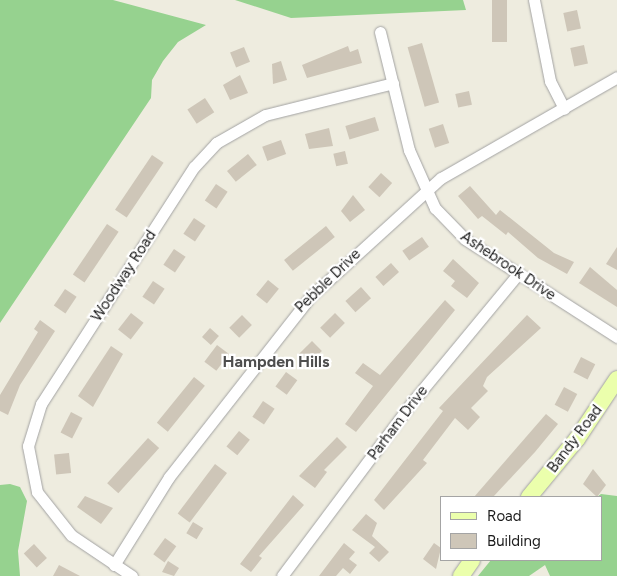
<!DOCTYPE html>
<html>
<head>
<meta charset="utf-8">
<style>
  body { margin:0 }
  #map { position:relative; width:617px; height:576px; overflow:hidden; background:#eeecdf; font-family:Figtree,sans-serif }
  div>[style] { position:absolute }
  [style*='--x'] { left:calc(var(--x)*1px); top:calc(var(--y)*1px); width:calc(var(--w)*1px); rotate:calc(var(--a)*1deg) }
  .forest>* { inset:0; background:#96d28f }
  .building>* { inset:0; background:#cec6b8; transform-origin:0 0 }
  .roads { filter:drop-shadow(0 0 1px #a2a2a2) drop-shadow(0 0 1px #a2a2a2) }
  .street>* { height:11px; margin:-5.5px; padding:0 5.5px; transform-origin:5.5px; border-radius:5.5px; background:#fff }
  .secondary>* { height:16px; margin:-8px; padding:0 8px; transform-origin:8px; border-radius:8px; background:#ebffac }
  span { translate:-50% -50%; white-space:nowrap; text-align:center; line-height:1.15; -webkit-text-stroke:4.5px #fff; paint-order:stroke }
  .street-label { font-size:15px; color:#1b1b1b }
  .neighbourhood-label { font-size:16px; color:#4e4e4e; font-weight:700 }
  .legend { position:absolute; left:440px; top:496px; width:162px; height:65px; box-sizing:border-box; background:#fff; border:1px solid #a4a4a4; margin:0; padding:6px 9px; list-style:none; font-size:15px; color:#1b1b1b }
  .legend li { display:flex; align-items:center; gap:10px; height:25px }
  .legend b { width:25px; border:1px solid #a4a4a4 }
</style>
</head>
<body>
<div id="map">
  <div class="forest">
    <div style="clip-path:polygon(0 0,113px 0,206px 25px,178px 42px,163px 61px,152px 80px,151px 98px,0 323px)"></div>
    <div style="clip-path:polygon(235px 0,463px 0,466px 10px,291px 18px)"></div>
    <div style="clip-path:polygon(10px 484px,20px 487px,27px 501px,18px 551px,20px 576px,0 576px,0 485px)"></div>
    <div style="clip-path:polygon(601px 494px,617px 496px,617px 576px,550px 576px,545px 565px,529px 576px,478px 576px,491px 560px,601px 560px,601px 497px,597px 497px)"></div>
  </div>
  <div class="building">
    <div style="left:492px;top:0;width:15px;height:42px"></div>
    <div style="left:577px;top:10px;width:19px;height:14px;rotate:78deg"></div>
    <div style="left:422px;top:43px;width:62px;height:15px;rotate:74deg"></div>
    <div style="left:584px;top:45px;width:19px;height:14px;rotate:78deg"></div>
    <div style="clip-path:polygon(348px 46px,350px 52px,358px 49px,362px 63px,307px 78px,302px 65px)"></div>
    <div style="left:244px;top:47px;width:16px;height:15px;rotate:68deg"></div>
    <div style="clip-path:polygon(281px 61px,287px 80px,273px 84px,272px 64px)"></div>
    <div style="clip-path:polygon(240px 75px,248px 93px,230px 100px,223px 85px)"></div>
    <div style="left:469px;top:91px;width:14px;height:14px;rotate:78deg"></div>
    <div style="left:205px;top:98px;width:17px;height:21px;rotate:57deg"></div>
    <div style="left:375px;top:117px;width:14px;height:31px;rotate:73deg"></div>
    <div style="left:443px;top:124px;width:20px;height:15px;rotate:72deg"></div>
    <div style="clip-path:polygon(329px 128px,333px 146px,309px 149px,305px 134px)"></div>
    <div style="left:281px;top:140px;width:15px;height:20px;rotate:70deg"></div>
    <div style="left:345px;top:151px;width:13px;height:12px;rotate:77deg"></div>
    <div style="left:248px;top:154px;width:14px;height:27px;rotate:51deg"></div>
    <div style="left:152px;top:155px;width:14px;height:66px;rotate:34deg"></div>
    <div style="left:381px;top:173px;width:15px;height:19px;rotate:42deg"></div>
    <div style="left:216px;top:184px;width:14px;height:20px;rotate:34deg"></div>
    <div style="clip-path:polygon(470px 186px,496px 215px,500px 210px,554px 253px,574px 262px,567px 274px,538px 258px,508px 232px,506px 235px,482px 216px,478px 219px,458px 196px)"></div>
    <div style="clip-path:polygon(353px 195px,365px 210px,350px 222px,341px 211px)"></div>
    <div style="left:194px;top:218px;width:14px;height:19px;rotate:34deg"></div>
    <div style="left:107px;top:224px;width:14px;height:61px;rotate:34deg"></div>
    <div style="left:326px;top:226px;width:14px;height:54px;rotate:51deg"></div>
    <div style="left:422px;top:237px;width:12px;height:24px;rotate:55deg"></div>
    <div style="clip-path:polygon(617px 247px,617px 270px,606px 264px)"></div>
    <div style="left:174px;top:249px;width:14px;height:19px;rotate:34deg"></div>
    <div style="clip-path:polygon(453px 259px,479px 283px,467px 298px,451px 286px,455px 281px,443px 271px)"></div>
    <div style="left:391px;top:263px;width:12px;height:21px;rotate:48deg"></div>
    <div style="clip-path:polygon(590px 267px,617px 290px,617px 307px,579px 283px)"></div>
    <div style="left:268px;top:280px;width:14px;height:19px;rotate:39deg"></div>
    <div style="left:153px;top:281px;width:14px;height:19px;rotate:34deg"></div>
    <div style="left:361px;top:287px;width:15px;height:21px;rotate:48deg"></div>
    <div style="left:65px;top:289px;width:14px;height:20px;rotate:34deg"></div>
    <div style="clip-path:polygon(445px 300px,455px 310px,356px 432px,345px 424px,373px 386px,355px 373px,363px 363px,380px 375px)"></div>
    <div style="left:131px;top:313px;width:16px;height:21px;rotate:38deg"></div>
    <div style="left:335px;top:313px;width:14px;height:21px;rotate:45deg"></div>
    <div style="left:242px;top:315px;width:14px;height:18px;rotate:45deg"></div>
    <div style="clip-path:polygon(527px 315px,541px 328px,487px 377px,483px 386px,488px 391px,471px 408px,480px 417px,468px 430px,455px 418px,423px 460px,427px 463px,384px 510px,374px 500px,443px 411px,439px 408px)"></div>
    <div style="clip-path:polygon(40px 320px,55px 331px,20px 385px,8px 415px,0 411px,0 395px,38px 332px,34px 329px)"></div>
    <div style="left:210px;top:328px;width:12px;height:12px;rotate:42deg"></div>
    <div style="left:312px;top:341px;width:14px;height:21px;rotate:45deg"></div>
    <div style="left:217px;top:345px;width:15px;height:21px;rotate:37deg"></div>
    <div style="clip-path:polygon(111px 346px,123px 354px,93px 407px,78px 396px)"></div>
    <div style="left:581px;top:357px;width:16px;height:17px;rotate:27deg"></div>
    <div style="left:286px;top:372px;width:14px;height:18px;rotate:36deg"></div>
    <div style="left:194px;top:377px;width:14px;height:59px;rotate:39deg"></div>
    <div style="left:564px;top:387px;width:15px;height:20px;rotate:28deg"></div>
    <div style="left:263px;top:401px;width:14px;height:19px;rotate:34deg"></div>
    <div style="left:71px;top:412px;width:13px;height:23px;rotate:27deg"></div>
    <div style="clip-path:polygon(546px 414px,558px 424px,535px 452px,493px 497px,474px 497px)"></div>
    <div style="left:239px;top:431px;width:14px;height:20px;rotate:39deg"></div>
    <div style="clip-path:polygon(337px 437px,347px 447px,324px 470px,327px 472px,315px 488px,299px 476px)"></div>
    <div style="left:148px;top:438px;width:15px;height:61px;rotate:42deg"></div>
    <div style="left:69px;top:453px;width:20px;height:15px;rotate:84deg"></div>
    <div style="left:215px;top:464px;width:15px;height:62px;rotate:37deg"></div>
    <div style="clip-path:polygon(593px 469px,606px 485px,597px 497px,583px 484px)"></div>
    <div style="clip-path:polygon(293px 495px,304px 505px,259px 556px,262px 558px,251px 572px,240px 564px)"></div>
    <div style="clip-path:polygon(85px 496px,113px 508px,101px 524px,77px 507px)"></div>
    <div style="clip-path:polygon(366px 514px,377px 523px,372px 536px,389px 552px,379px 562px,369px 553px,375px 547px,352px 530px)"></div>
    <div style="left:193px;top:522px;width:12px;height:13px;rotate:31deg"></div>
    <div style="left:165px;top:538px;width:14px;height:20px;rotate:36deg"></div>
    <div style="clip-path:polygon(344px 543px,355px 552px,349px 559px,357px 565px,350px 574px,343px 568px,336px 576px,319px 576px)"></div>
    <div style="clip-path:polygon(434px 543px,441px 548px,436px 569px,423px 559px)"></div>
    <div style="left:34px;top:544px;width:19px;height:14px;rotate:47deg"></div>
    <div style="clip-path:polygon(168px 561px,179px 568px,174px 576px,162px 572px)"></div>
    <div style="clip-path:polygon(59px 565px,80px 576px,53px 576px)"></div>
  </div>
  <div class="roads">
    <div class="street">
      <div style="--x:534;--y:0;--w:83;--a:78.8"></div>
      <div style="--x:550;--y:81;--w:31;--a:63"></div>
      <div style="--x:380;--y:32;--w:122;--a:76.2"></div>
      <div style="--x:409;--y:150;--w:64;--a:65.9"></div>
      <div style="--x:435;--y:208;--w:43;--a:45.9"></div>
      <div style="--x:465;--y:239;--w:181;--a:32.8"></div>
      <div style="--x:114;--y:565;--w:104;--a:-58"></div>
      <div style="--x:169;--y:477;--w:229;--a:-51.9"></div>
      <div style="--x:310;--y:297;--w:177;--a:-42.3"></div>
      <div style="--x:441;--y:178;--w:203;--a:-29.8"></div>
      <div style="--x:132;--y:576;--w:73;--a:-146.1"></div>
      <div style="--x:71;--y:535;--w:55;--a:-128.3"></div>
      <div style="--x:37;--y:492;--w:47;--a:-101.1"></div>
      <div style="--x:28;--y:446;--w:44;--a:-72.8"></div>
      <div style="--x:41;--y:404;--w:282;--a:-57.2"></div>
      <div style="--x:194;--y:167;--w:33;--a:-47"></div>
      <div style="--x:216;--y:143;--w:56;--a:-29.7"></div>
      <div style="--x:265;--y:115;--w:132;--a:-14"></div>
      <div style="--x:282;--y:576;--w:219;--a:-53.2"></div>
      <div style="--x:413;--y:401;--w:166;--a:-50.4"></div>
    </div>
    <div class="secondary">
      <div style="--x:529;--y:497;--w:75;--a:-50.4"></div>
      <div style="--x:577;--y:439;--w:72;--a:-56.3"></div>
      <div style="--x:461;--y:576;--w:19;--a:-55"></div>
    </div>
  </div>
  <div class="street-label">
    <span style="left:508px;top:266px;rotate:34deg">Ashebrook Drive</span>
    <span style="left:124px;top:276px;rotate:-57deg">Woodway Road</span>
    <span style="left:328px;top:281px;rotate:-44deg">Pebble Drive</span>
    <span style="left:398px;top:423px;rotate:-53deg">Parham Drive</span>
    <span style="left:575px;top:439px;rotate:-53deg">Bandy Road</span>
  </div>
  <div class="neighbourhood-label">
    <span style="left:276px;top:362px">Hampden Hills</span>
  </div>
  <ul class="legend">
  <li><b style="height:6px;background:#ebffac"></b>Road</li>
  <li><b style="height:14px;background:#cec6b8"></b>Building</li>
  </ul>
</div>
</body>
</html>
